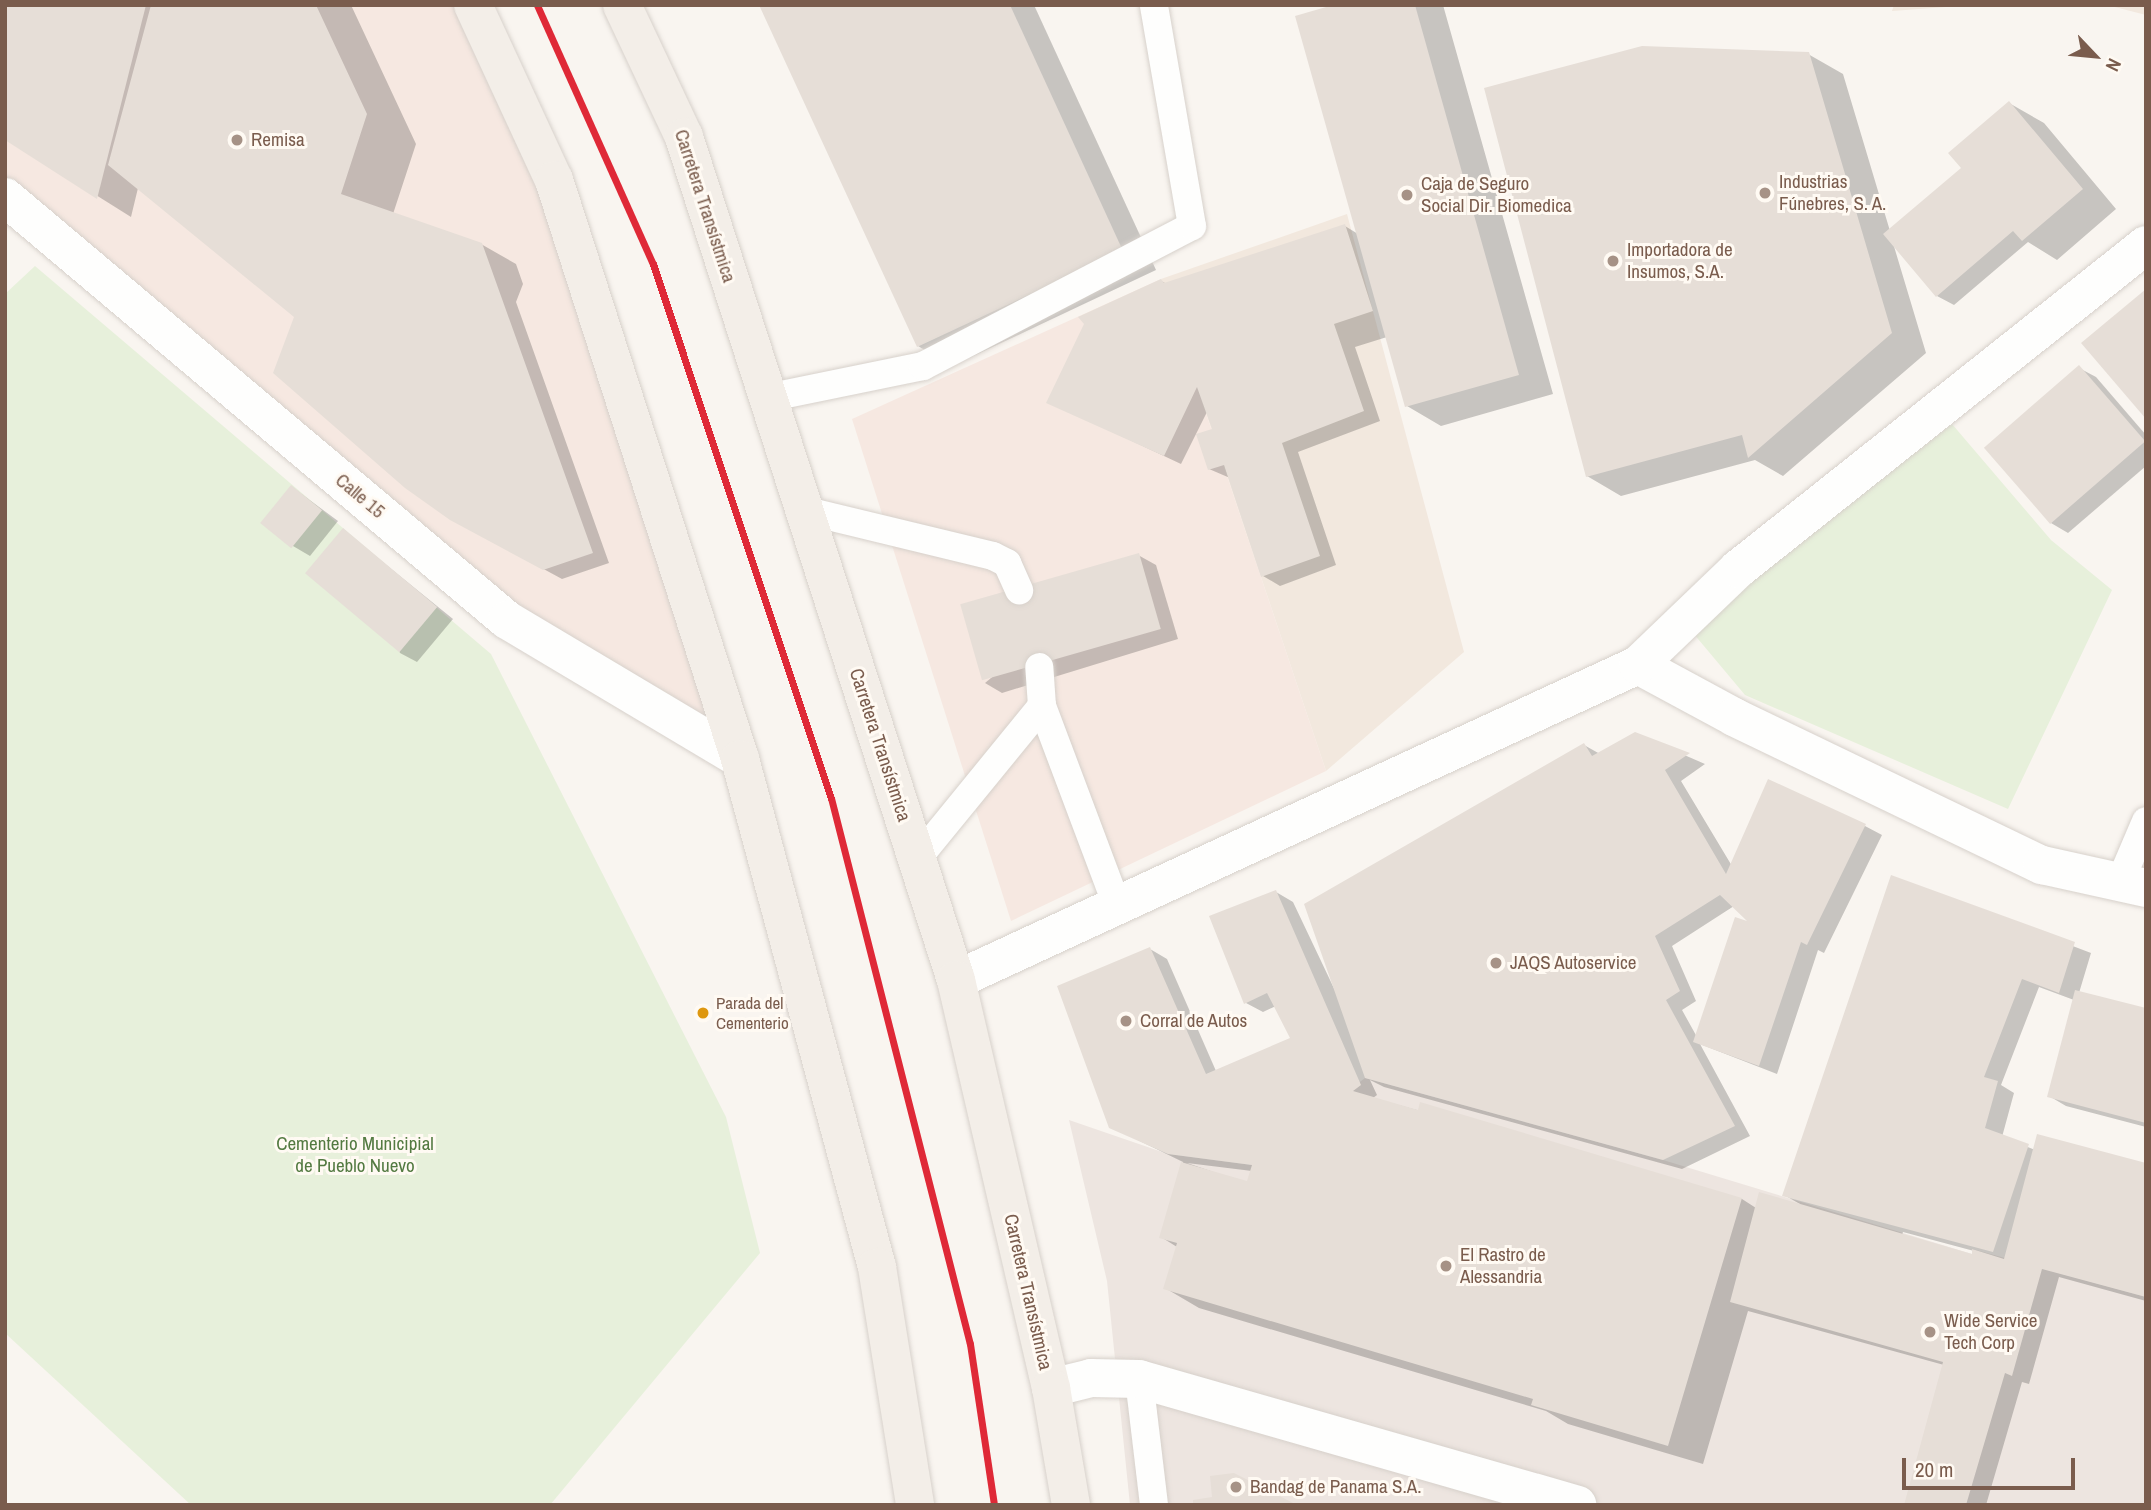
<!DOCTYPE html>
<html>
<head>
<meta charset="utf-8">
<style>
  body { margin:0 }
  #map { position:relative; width:2151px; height:1510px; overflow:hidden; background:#f9f5f0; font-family:"Archivo Narrow",sans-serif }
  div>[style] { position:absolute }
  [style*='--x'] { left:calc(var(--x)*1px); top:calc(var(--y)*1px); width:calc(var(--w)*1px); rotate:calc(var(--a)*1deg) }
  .residential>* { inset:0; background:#f2e8de }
  .commercial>* { inset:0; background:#f6e8e1 }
  .industrial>* { inset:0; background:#ede5e0 }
  .green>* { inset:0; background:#e7f0db }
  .shadow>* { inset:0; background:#0003 }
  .building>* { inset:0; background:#e6ded7; transform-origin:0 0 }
  .roads { filter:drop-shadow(0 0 2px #d7d1cb) drop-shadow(0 0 2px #d7d1cb) }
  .lane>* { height:28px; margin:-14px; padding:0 14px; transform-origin:14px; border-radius:14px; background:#fefefd }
  .street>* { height:38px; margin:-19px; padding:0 19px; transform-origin:19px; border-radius:19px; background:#fefefd }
  .primary>* { height:38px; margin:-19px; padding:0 19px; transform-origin:19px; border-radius:19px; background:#f3eee8 }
  .metro-1>* { height:7px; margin:-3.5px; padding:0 3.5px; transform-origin:3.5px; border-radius:3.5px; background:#df2937 }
  .dots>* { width:19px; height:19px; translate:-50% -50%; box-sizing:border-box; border:4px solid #fffaf3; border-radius:50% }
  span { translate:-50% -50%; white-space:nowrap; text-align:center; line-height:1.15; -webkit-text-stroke:6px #fffaf3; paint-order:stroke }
  .bus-label { font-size:17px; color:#7a5c4d }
  .left { translate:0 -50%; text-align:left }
  .poi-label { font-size:19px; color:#7a5c4d }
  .street-label { font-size:19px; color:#7a5c4d }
  .park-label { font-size:19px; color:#537a41 }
  .frame { position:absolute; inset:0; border:7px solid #7a5c4d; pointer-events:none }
  .north { position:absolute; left:2060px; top:21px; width:70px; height:70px; -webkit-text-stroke:5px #fffaf3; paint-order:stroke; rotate:116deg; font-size:19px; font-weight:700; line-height:28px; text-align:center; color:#7a5c4d }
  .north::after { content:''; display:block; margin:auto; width:24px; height:32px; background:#7a5c4d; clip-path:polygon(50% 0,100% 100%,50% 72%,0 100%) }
  .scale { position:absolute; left:1902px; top:1458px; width:173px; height:32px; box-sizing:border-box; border:4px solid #7a5c4d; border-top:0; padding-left:9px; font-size:21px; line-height:24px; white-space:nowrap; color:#7a5c4d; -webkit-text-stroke:5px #fffaf3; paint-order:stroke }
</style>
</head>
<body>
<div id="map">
  <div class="residential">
    <div style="clip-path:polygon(1894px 5px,1973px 5px,1892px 11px)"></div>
    <div style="clip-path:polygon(2107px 5px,2146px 5px,2146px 15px)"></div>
    <div style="clip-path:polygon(1347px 214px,1464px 652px,1326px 771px,1161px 279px)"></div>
  </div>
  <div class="commercial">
    <div style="clip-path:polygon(5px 5px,473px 5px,740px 759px,507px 620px,5px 197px)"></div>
    <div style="clip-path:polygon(1161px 279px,1326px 771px,1011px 921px,852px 419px)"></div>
  </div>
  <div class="industrial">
    <div style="clip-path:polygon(1365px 1078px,1663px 1160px,1972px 1254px,1972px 1249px,2146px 1297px,2146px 1505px,1130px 1505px,1107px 1281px,1069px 1120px,1168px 1154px,1252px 1165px)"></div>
  </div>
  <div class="green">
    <div style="clip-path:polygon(35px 266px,491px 654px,726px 1117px,760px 1253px,550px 1505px,191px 1505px,5px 1333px,5px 294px)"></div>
    <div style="clip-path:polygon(1952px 424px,2051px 540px,2112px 590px,2008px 809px,1745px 695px,1688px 627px)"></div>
  </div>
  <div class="shadow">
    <div style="clip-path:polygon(5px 5px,351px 5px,416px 144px,393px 214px,481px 244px,516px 264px,523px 284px,516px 302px,609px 563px,562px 579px,470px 529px,296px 317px,138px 188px,131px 217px,5px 138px)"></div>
    <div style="clip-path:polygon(761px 5px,1034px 5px,1156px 270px,952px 366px,918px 346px)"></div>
    <div style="clip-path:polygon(1339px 5px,1443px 5px,1553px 394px,1441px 426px,1407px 406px,1387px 337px,1355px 347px,1380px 421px,1298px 452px,1336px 565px,1280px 586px,1263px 576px,1230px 478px,1209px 469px,1214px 430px,1208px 410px,1181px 464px,1049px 402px,1161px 281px,1167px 284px,1345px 226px,1358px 234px)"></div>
    <div style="clip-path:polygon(1808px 54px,1843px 74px,1890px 231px,1963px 168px,2009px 103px,2044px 123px,2116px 209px,2057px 260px,2028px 242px,1954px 305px,1937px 296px,1893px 243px,1926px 353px,1783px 476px,1755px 460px,1621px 496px,1587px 476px)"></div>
    <div style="clip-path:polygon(2079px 368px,2096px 377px,2146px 435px,2146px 466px,2068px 533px,2051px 523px)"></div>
    <div style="clip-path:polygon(292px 487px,338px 521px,310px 556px,293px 546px)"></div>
    <div style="clip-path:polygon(343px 530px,453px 619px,417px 662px,400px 653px)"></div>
    <div style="clip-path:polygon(1138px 555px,1156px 565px,1178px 639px,1002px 693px,985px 683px)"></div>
    <div style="clip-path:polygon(evenodd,1636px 734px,1705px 764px,1681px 781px,1732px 866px,1865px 826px,1882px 835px,1824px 953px,1818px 950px,1777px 1074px,1700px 1044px,1750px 1136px,1682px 1169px,1384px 1087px,1370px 1080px,1377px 1095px,1373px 1098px,1742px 1199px,1756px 1208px,1800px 1204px,1784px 1195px,1892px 877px,2091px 953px,2079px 993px,2146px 1010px,2146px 1127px,2066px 1106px,2049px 1096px,2074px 1000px,2039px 987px,2001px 1085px,2014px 1093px,2002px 1137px,2035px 1150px,2146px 1165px,2146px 1301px,2059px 1277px,2029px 1384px,2022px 1382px,1986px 1505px,1906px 1505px,1944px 1365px,1748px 1311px,1703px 1464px,1568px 1424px,1546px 1411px,1199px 1308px,1165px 1288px,1177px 1247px,1161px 1237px,1183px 1162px,1111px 1127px,1150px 949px,1167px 959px,1216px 1071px,1292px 1038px,1276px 1006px,1263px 1012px,1246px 1003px,1276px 892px,1293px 902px,1340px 1001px,1584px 745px,1600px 754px,1636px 734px,1734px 906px,1754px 925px,1697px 1037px,1682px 1010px,1696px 1001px,1672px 946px,1734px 906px,1636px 734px,1187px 1163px,1252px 1171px,1249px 1184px,1187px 1163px,1636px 734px,1903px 1232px,1974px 1251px,1974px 1256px,1902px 1235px,1903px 1232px)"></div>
  </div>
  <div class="building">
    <div style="clip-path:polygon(5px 5px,146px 5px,97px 199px,5px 140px)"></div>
    <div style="clip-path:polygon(151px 5px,316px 5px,367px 114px,341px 194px,482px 243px,593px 553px,543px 570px,450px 520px,405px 488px,273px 373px,294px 317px,108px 165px)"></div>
    <div style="clip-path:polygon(759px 5px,1010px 5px,1123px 251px,917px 347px)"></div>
    <div style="clip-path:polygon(1333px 5px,1415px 5px,1519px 375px,1405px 407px,1295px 16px)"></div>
    <div style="clip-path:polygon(1642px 46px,1809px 52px,1892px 333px,1748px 458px,1742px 435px,1586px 477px,1484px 88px)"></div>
    <div style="clip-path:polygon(2009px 101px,2083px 189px,2022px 241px,2013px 231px,1936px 297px,1883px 234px,1961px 168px,1948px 153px)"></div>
    <div style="clip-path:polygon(1345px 224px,1373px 311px,1334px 324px,1364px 411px,1282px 443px,1320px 556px,1261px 577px,1224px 465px,1208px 470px,1196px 434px,1212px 429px,1197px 387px,1164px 456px,1046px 403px,1084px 324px,1078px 317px,1161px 279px,1164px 283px)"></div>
    <div style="clip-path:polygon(2146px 289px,2146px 419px,2081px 343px)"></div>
    <div style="left:2079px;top:365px;width:101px;height:126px;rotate:49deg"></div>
    <div style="left:291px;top:485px;width:40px;height:49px;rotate:39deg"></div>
    <div style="left:343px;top:528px;width:123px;height:59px;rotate:40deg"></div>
    <div style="left:1139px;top:553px;width:79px;height:186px;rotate:74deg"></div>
    <div style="clip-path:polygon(1635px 732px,1690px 753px,1665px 770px,1726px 874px,1768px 779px,1866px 824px,1807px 945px,1801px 942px,1759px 1066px,1693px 1042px,1735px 917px,1747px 921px,1720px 895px,1655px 936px,1680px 991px,1666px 1000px,1735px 1126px,1663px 1160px,1365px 1078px,1304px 904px,1584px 743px,1592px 756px)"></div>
    <div style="clip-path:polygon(1891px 875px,2075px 942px,2059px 993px,2022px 979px,1984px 1077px,1998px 1081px,1985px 1128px,2029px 1144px,1993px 1252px,1782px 1196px)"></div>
    <div style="clip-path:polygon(1276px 890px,1361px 1085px,1353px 1091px,1418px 1110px,1420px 1102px,1742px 1198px,1668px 1446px,1531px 1405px,1533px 1399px,1163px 1289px,1177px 1243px,1159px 1238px,1181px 1162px,1247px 1181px,1252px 1165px,1168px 1154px,1109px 1128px,1057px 986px,1150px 947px,1206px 1074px,1290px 1038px,1267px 993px,1244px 1004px,1209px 916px)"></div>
    <div style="clip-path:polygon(2075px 990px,2146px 1008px,2146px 1123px,2047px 1097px)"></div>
    <div style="clip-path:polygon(2037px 1134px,2146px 1163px,2146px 1297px,2042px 1269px,2012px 1376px,2005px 1373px,1966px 1505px,1904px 1505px,1943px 1362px,1730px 1302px,1759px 1192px,1972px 1254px,1972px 1249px,2004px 1259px)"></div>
    <div style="clip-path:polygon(1234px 1473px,1297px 1505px,1193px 1505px,1193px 1500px,1212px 1497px,1210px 1476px)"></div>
  </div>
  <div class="roads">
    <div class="lane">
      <div style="--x:767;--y:398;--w:159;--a:-11.6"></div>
      <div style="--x:923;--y:366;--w:303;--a:-27.5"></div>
      <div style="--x:1192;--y:226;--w:224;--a:-99.8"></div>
      <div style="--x:803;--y:510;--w:195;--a:13.6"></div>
      <div style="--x:993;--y:556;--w:16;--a:27"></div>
      <div style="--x:1007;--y:563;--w:30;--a:66"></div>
      <div style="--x:1042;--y:706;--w:214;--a:69.4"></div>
      <div style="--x:917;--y:859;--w:198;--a:-50.8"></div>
      <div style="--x:1042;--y:706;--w:39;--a:-94"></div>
      <div style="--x:2120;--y:882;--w:66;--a:-66.9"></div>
      <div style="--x:1139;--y:1379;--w:127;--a:83.2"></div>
    </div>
    <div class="street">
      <div style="--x:5;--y:197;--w:656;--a:40.12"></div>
      <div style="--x:507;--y:620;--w:271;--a:30.8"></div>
      <div style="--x:1638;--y:665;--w:109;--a:28.4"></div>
      <div style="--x:1734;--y:717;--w:342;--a:25.7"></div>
      <div style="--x:2042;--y:865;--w:107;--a:12.5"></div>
      <div style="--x:956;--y:980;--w:751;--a:-24.79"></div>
      <div style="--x:1638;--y:665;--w:139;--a:-43.8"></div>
      <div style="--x:1738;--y:569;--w:521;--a:-38.45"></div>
      <div style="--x:1051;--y:1388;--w:41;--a:-14"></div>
      <div style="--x:1091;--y:1378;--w:48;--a:1.2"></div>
      <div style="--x:1139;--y:1379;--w:456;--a:16"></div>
    </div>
    <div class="primary">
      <div style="--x:473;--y:5;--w:193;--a:65.2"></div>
      <div style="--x:554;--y:180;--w:608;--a:72.19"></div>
      <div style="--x:740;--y:759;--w:526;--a:74.91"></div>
      <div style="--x:877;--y:1267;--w:241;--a:80.9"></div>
      <div style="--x:622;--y:5;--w:146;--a:64.8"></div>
      <div style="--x:684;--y:137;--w:886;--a:72.12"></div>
      <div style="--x:956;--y:980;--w:419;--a:76.9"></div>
      <div style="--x:1051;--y:1388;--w:119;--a:80.3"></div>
    </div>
  </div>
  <div class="metro-1">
    <div style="--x:537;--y:5;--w:284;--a:65.9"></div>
    <div style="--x:653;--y:264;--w:563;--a:71.57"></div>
    <div style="--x:831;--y:798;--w:563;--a:75.72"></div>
    <div style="--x:970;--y:1344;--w:163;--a:81.5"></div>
  </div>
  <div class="dots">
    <div style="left:237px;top:140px;background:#a69286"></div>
    <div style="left:1765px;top:193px;background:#a69286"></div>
    <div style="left:1407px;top:195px;background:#a69286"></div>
    <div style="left:1613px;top:261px;background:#a69286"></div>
    <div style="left:1496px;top:963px;background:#a69286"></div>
    <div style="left:703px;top:1013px;background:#de970f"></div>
    <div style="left:1126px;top:1021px;background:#a69286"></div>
    <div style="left:1446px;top:1266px;background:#a69286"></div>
    <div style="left:1930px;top:1332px;background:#a69286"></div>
    <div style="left:1236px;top:1487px;background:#a69286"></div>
  </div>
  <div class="bus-label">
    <span class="left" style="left:716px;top:1013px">Parada del<br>Cementerio</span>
  </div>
  <div class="poi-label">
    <span class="left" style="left:251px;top:140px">Remisa</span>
    <span class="left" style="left:1779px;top:193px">Industrias<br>Fúnebres, S. A.</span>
    <span class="left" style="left:1421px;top:195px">Caja de Seguro<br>Social Dir. Biomedica</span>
    <span class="left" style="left:1627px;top:261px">Importadora de<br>Insumos, S.A.</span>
    <span class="left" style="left:1510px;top:963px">JAQS Autoservice</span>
    <span class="left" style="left:1140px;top:1021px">Corral de Autos</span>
    <span class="left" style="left:1460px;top:1266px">El Rastro de<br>Alessandria</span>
    <span class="left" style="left:1944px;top:1332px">Wide Service<br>Tech Corp</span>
    <span class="left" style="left:1250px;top:1487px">Bandag de Panama S.A.</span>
  </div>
  <div class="street-label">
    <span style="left:705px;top:206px;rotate:72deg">Carretera Transístmica</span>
    <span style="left:360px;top:496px;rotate:40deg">Calle 15</span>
    <span style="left:880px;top:745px;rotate:72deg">Carretera Transístmica</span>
    <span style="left:1028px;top:1292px;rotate:77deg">Carretera Transístmica</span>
  </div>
  <div class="park-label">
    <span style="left:355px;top:1155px">Cementerio Municipial<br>de Pueblo Nuevo</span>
  </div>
  <div class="frame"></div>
  <div class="north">N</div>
  <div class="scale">20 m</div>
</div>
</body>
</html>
